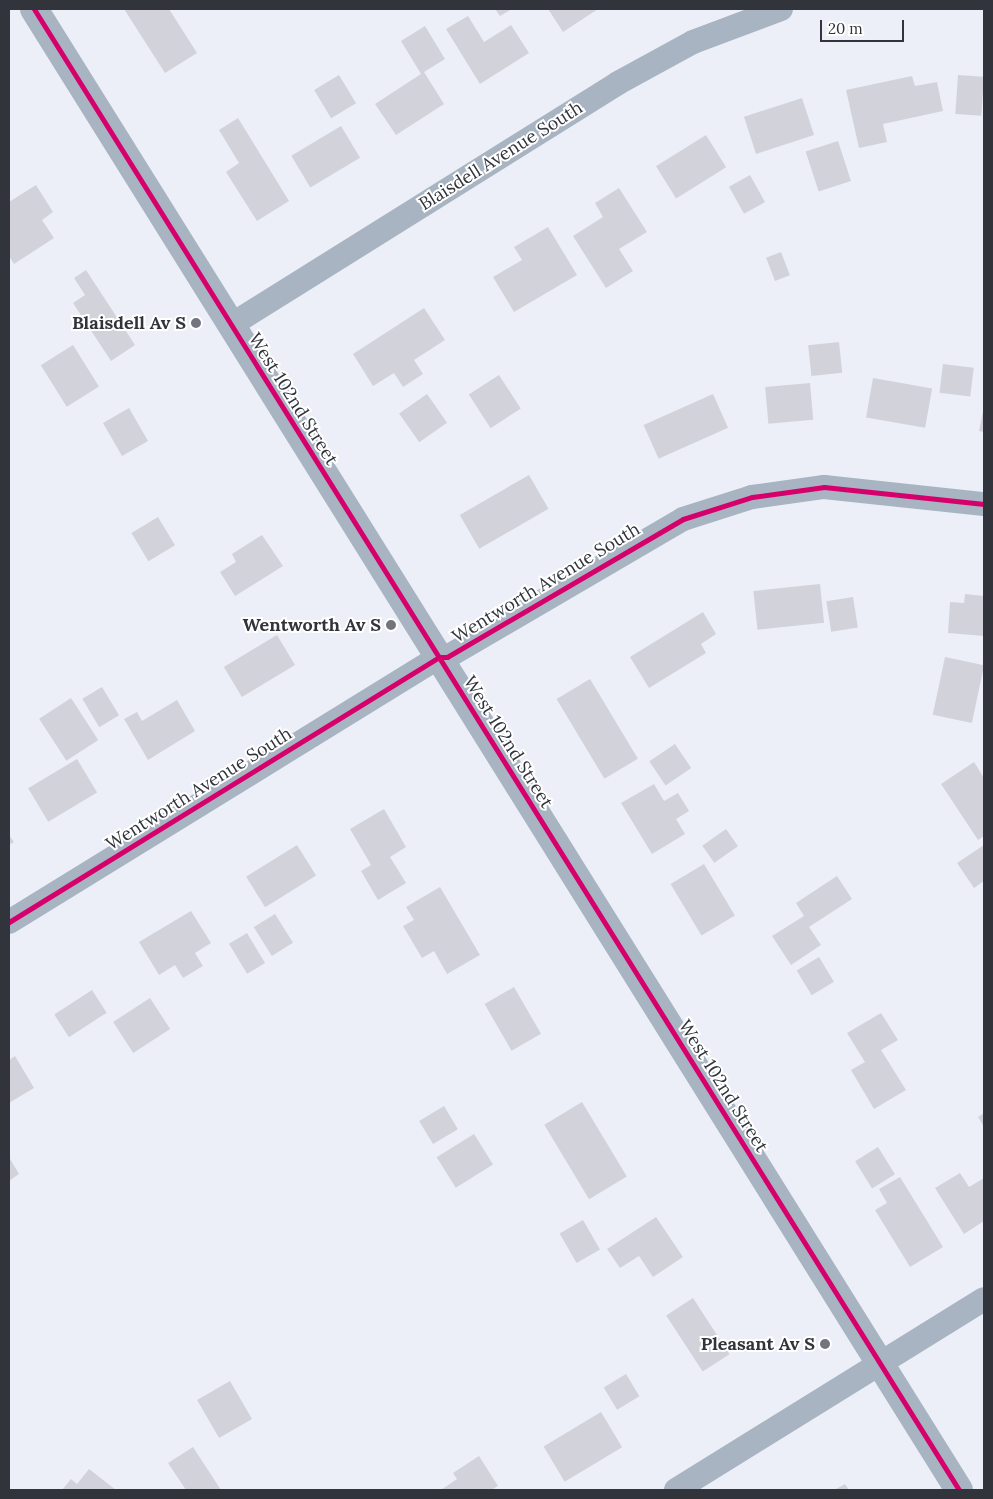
<!DOCTYPE html>
<html>
<head>
<meta charset="utf-8">
<style>
  body { margin:0 }
  #map { position:relative; width:993px; height:1499px; overflow:hidden; background:#eceff7; font-family:Lora,serif }
  div>[style] { position:absolute }
  [style*='--x'] { left:calc(var(--x)*1px); top:calc(var(--y)*1px); width:calc(var(--w)*1px); rotate:calc(var(--a)*1deg) }
  .building>* { inset:0; background:#d2d3da; transform-origin:0 0 }
  .minor>* { height:24px; margin:-12px; padding:0 12px; transform-origin:12px; border-radius:12px; background:#a8b4c1 }
  .tertiary>* { height:28px; margin:-14px; padding:0 14px; transform-origin:14px; border-radius:14px; background:#a8b4c1 }
  .cycleway>* { height:5px; margin:-2.5px; padding:0 2.5px; transform-origin:2.5px; border-radius:2.5px; background:#d6006c }
  .dots>* { width:14px; height:14px; translate:-50% -50%; box-sizing:border-box; border:2px solid #fff; border-radius:50% }
  span { translate:-50% -50%; white-space:nowrap; text-align:center; line-height:1.15; -webkit-text-stroke:4px #fff; paint-order:stroke }
  .street-label { font-size:18px; color:#31343b }
  .poi-label { font-size:18px; color:#31343b; font-weight:700 }
  .right { translate:-100% -50%; text-align:right }
  .frame { position:absolute; inset:0; border:10px solid #31343b; pointer-events:none }
  .scale { position:absolute; left:820px; top:20px; width:84px; height:22px; box-sizing:border-box; border:2px solid #31343b; border-top:0; padding-left:6px; font-size:15px; line-height:18px; white-space:nowrap; color:#31343b; -webkit-text-stroke:4px #fff; paint-order:stroke }
</style>
</head>
<body>
<div id="map">
  <div class="building">
    <div style="clip-path:polygon(124px 9px,169px 9px,197px 53px,165px 73px)"></div>
    <div style="clip-path:polygon(495px 9px,512px 9px,500px 16px)"></div>
    <div style="clip-path:polygon(548px 9px,598px 9px,563px 32px)"></div>
    <div style="clip-path:polygon(468px 16px,484px 42px,511px 25px,529px 53px,480px 84px,446px 29px)"></div>
    <div style="clip-path:polygon(425px 26px,445px 59px,424px 72px,444px 104px,396px 135px,375px 104px,421px 74px,401px 41px)"></div>
    <div style="left:339px;top:75px;width:33px;height:29px;rotate:59deg"></div>
    <div style="left:958px;top:75px;width:26px;height:39px;rotate:4deg"></div>
    <div style="clip-path:polygon(912px 76px,915px 86px,937px 82px,943px 111px,883px 124px,887px 142px,859px 148px,846px 90px)"></div>
    <div style="left:802px;top:98px;width:39px;height:61px;rotate:72deg"></div>
    <div style="clip-path:polygon(238px 118px,289px 201px,257px 221px,226px 172px,239px 163px,219px 130px)"></div>
    <div style="left:341px;top:126px;width:37px;height:58px;rotate:59deg"></div>
    <div style="left:706px;top:135px;width:38px;height:59px;rotate:58deg"></div>
    <div style="left:838px;top:141px;width:42px;height:34px;rotate:72deg"></div>
    <div style="left:750px;top:175px;width:31px;height:24px;rotate:61deg"></div>
    <div style="clip-path:polygon(36px 185px,53px 212px,42px 220px,54px 238px,14px 264px,9px 256px,9px 202px)"></div>
    <div style="clip-path:polygon(619px 188px,647px 232px,619px 249px,633px 271px,606px 288px,573px 236px,603px 217px,595px 203px)"></div>
    <div style="clip-path:polygon(548px 227px,577px 275px,514px 312px,493px 277px,522px 260px,514px 247px)"></div>
    <div style="left:781px;top:252px;width:25px;height:16px;rotate:69deg"></div>
    <div style="clip-path:polygon(86px 270px,135px 345px,111px 361px,73px 303px,85px 295px,74px 278px)"></div>
    <div style="clip-path:polygon(424px 308px,445px 340px,414px 360px,423px 374px,403px 387px,394px 373px,373px 386px,353px 354px)"></div>
    <div style="left:839px;top:342px;width:31px;height:31px;rotate:84deg"></div>
    <div style="left:73px;top:345px;width:49px;height:38px;rotate:58deg"></div>
    <div style="left:943px;top:364px;width:31px;height:29px;rotate:7deg"></div>
    <div style="left:499px;top:375px;width:40px;height:36px;rotate:57deg"></div>
    <div style="left:873px;top:378px;width:60px;height:40px;rotate:10deg"></div>
    <div style="left:810px;top:383px;width:37px;height:45px;rotate:85deg"></div>
    <div style="left:427px;top:394px;width:35px;height:34px;rotate:55deg"></div>
    <div style="left:713px;top:394px;width:37px;height:76px;rotate:66deg"></div>
    <div style="clip-path:polygon(984px 406px,984px 432px,979px 431px)"></div>
    <div style="left:129px;top:408px;width:38px;height:30px;rotate:60deg"></div>
    <div style="left:529px;top:475px;width:39px;height:80px;rotate:60deg"></div>
    <div style="left:158px;top:517px;width:33px;height:31px;rotate:59deg"></div>
    <div style="clip-path:polygon(262px 535px,283px 566px,235px 596px,220px 572px,236px 562px,232px 554px)"></div>
    <div style="left:820px;top:584px;width:39px;height:67px;rotate:84deg"></div>
    <div style="clip-path:polygon(965px 594px,984px 596px,984px 636px,948px 633px,950px 602px,964px 603px)"></div>
    <div style="left:853px;top:597px;width:31px;height:27px;rotate:81deg"></div>
    <div style="clip-path:polygon(703px 612px,716px 634px,701px 644px,706px 653px,649px 688px,630px 657px)"></div>
    <div style="left:277px;top:635px;width:35px;height:62px;rotate:59deg"></div>
    <div style="left:945px;top:657px;width:40px;height:59px;rotate:12deg"></div>
    <div style="left:590px;top:679px;width:93px;height:39px;rotate:59deg"></div>
    <div style="left:102px;top:687px;width:33px;height:23px;rotate:59deg"></div>
    <div style="left:71px;top:698px;width:50px;height:38px;rotate:57deg"></div>
    <div style="clip-path:polygon(177px 700px,195px 731px,148px 760px,124px 719px,137px 712px,142px 721px)"></div>
    <div style="left:675px;top:744px;width:29px;height:31px;rotate:56deg"></div>
    <div style="left:77px;top:759px;width:39px;height:57px;rotate:59deg"></div>
    <div style="clip-path:polygon(974px 762px,984px 778px,984px 836px,978px 840px,941px 784px)"></div>
    <div style="clip-path:polygon(654px 784px,664px 801px,678px 793px,689px 811px,676px 819px,685px 834px,652px 854px,621px 803px)"></div>
    <div style="clip-path:polygon(384px 809px,406px 847px,390px 857px,406px 883px,378px 900px,361px 871px,371px 865px,350px 829px)"></div>
    <div style="left:726px;top:829px;width:21px;height:29px;rotate:55deg"></div>
    <div style="clip-path:polygon(9px 835px,14px 842px,9px 845px)"></div>
    <div style="left:297px;top:845px;width:36px;height:60px;rotate:58deg"></div>
    <div style="clip-path:polygon(984px 845px,984px 881px,974px 888px,957px 863px)"></div>
    <div style="left:704px;top:864px;width:60px;height:39px;rotate:59deg"></div>
    <div style="clip-path:polygon(837px 876px,852px 899px,809px 927px,821px 945px,791px 965px,772px 936px,804px 916px,796px 903px)"></div>
    <div style="clip-path:polygon(440px 887px,480px 955px,447px 974px,434px 951px,422px 958px,403px 926px,414px 920px,406px 907px)"></div>
    <div style="clip-path:polygon(191px 911px,211px 943px,195px 953px,203px 966px,183px 978px,175px 965px,159px 975px,139px 942px)"></div>
    <div style="left:275px;top:914px;width:34px;height:25px;rotate:58deg"></div>
    <div style="left:247px;top:933px;width:35px;height:21px;rotate:59deg"></div>
    <div style="left:819px;top:957px;width:29px;height:26px;rotate:59deg"></div>
    <div style="left:514px;top:987px;width:54px;height:34px;rotate:60deg"></div>
    <div style="left:92px;top:990px;width:27px;height:45px;rotate:57deg"></div>
    <div style="left:150px;top:998px;width:37px;height:44px;rotate:57deg"></div>
    <div style="clip-path:polygon(881px 1013px,898px 1040px,881px 1050px,906px 1090px,874px 1109px,851px 1070px,865px 1062px,847px 1033px)"></div>
    <div style="clip-path:polygon(15px 1056px,34px 1088px,9px 1103px,9px 1060px)"></div>
    <div style="left:582px;top:1102px;width:87px;height:44px;rotate:59deg"></div>
    <div style="left:444px;top:1106px;width:27px;height:29px;rotate:59deg"></div>
    <div style="clip-path:polygon(984px 1113px,984px 1127px,978px 1117px)"></div>
    <div style="left:474px;top:1134px;width:36px;height:44px;rotate:58deg"></div>
    <div style="left:878px;top:1147px;width:32px;height:27px;rotate:58deg"></div>
    <div style="clip-path:polygon(9px 1157px,19px 1174px,9px 1181px)"></div>
    <div style="clip-path:polygon(960px 1173px,969px 1187px,984px 1178px,984px 1221px,964px 1234px,935px 1188px)"></div>
    <div style="clip-path:polygon(900px 1177px,943px 1247px,910px 1267px,875px 1210px,887px 1203px,879px 1189px)"></div>
    <div style="clip-path:polygon(656px 1217px,683px 1257px,653px 1277px,639px 1256px,620px 1268px,607px 1249px)"></div>
    <div style="left:583px;top:1220px;width:34px;height:27px;rotate:60deg"></div>
    <div style="left:693px;top:1298px;width:67px;height:32px;rotate:57deg"></div>
    <div style="left:626px;top:1374px;width:26px;height:26px;rotate:59deg"></div>
    <div style="left:230px;top:1381px;width:44px;height:38px;rotate:60deg"></div>
    <div style="left:601px;top:1412px;width:41px;height:67px;rotate:59deg"></div>
    <div style="clip-path:polygon(193px 1447px,221px 1490px,186px 1490px,168px 1463px)"></div>
    <div style="clip-path:polygon(479px 1456px,498px 1486px,491px 1490px,441px 1490px,457px 1479px,453px 1473px)"></div>
    <div style="clip-path:polygon(89px 1469px,116px 1490px,62px 1490px,71px 1479px,77px 1484px)"></div>
    <div style="clip-path:polygon(845px 1484px,849px 1490px,834px 1490px)"></div>
  </div>
  <div class="minor">
    <div style="--x:231;--y:325;--w:456;--a:-32"></div>
    <div style="--x:618;--y:83;--w:85;--a:-28.7"></div>
    <div style="--x:693;--y:42;--w:94;--a:-20.6"></div>
    <div style="--x:9;--y:922;--w:505;--a:-31.64"></div>
    <div style="--x:439;--y:657;--w:8;--a:0"></div>
    <div style="--x:447;--y:657;--w:273;--a:-30.3"></div>
    <div style="--x:683;--y:519;--w:72;--a:-17.7"></div>
    <div style="--x:752;--y:497;--w:73;--a:-7.9"></div>
    <div style="--x:824;--y:487;--w:161;--a:6.1"></div>
    <div style="--x:676;--y:1490;--w:362;--a:-31.8"></div>
  </div>
  <div class="tertiary">
    <div style="--x:34;--y:9;--w:1746;--a:58.01"></div>
  </div>
  <div class="cycleway">
    <div style="--x:34;--y:9;--w:1746;--a:58.01"></div>
    <div style="--x:9;--y:922;--w:505;--a:-31.64"></div>
    <div style="--x:439;--y:657;--w:8;--a:0"></div>
    <div style="--x:447;--y:657;--w:273;--a:-30.3"></div>
    <div style="--x:683;--y:519;--w:72;--a:-17.7"></div>
    <div style="--x:752;--y:497;--w:73;--a:-7.9"></div>
    <div style="--x:824;--y:487;--w:161;--a:6.1"></div>
  </div>
  <div class="dots">
    <div style="left:196px;top:323px;background:#72757d"></div>
    <div style="left:391px;top:625px;background:#72757d"></div>
    <div style="left:825px;top:1344px;background:#72757d"></div>
  </div>
  <div class="street-label">
    <span style="left:501px;top:156px;rotate:-32deg">Blaisdell Avenue South</span>
    <span style="left:293px;top:399px;rotate:58deg">West 102nd Street</span>
    <span style="left:546px;top:583px;rotate:-31deg">Wentworth Avenue South</span>
    <span style="left:508px;top:742px;rotate:58deg">West 102nd Street</span>
    <span style="left:199px;top:789px;rotate:-32deg">Wentworth Avenue South</span>
    <span style="left:723px;top:1086px;rotate:58deg">West 102nd Street</span>
  </div>
  <div class="poi-label">
    <span class="right" style="left:186px;top:323px">Blaisdell Av S</span>
    <span class="right" style="left:381px;top:625px">Wentworth Av S</span>
    <span class="right" style="left:815px;top:1344px">Pleasant Av S</span>
  </div>
  <div class="frame"></div>
  <div class="scale">20 m</div>
</div>
</body>
</html>
